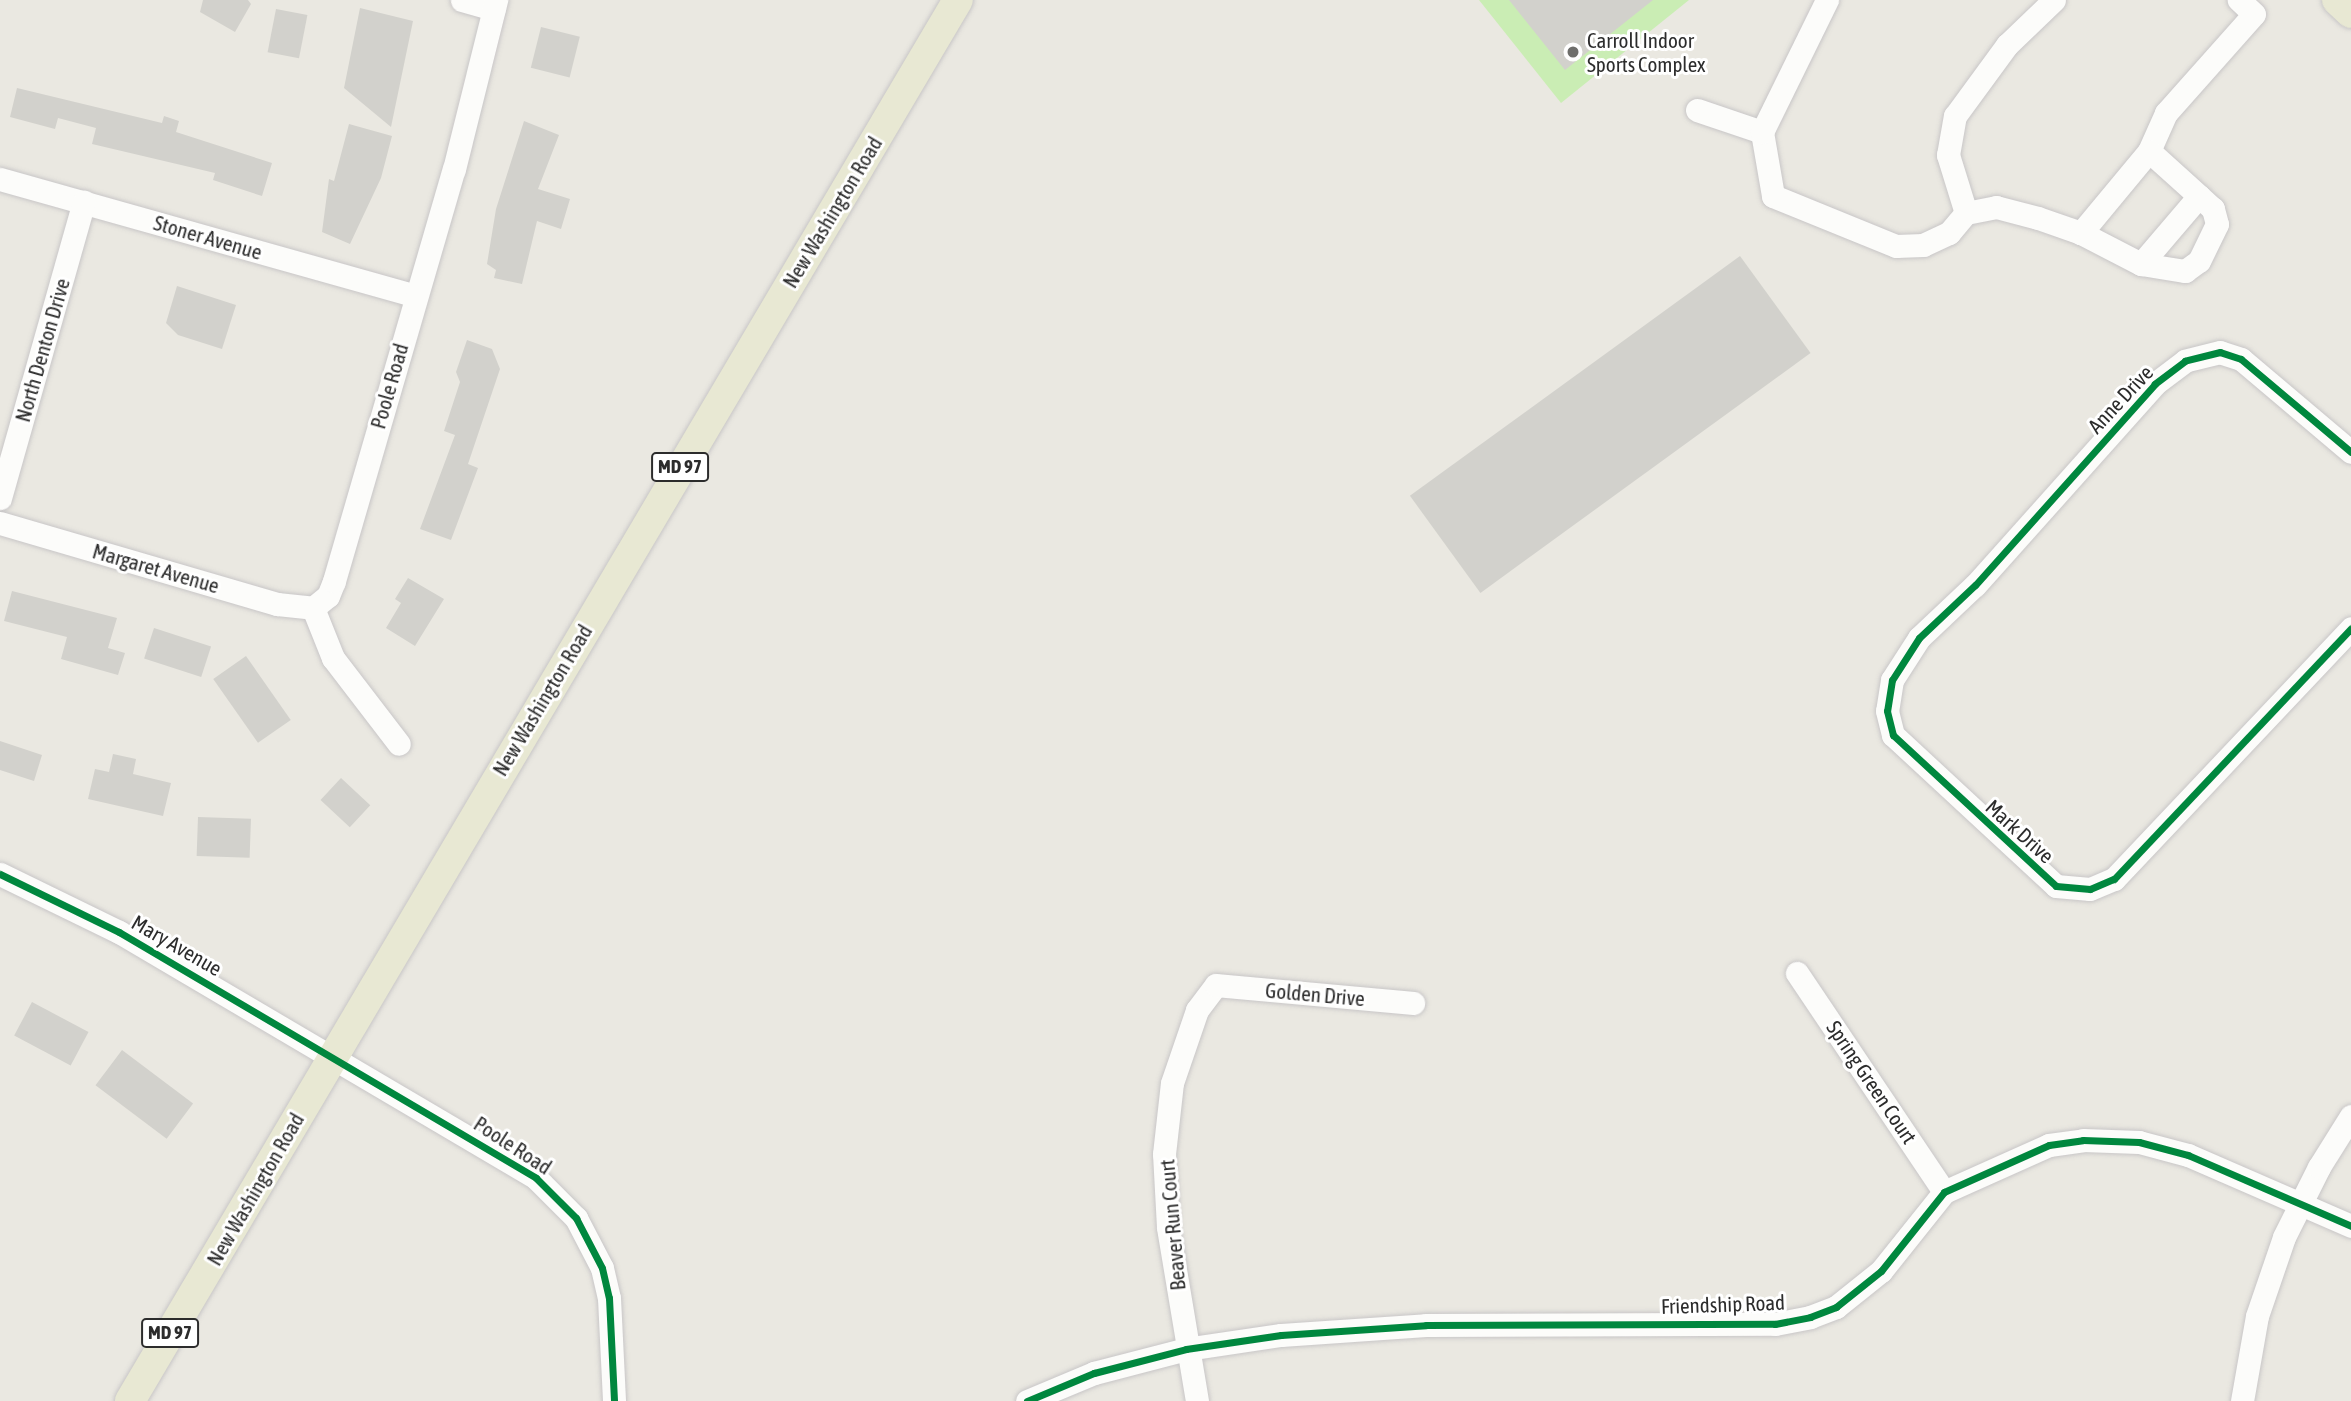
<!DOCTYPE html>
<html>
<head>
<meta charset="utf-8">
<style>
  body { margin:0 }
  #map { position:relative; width:2351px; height:1401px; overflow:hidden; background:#eae8e1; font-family:"Asap Condensed",sans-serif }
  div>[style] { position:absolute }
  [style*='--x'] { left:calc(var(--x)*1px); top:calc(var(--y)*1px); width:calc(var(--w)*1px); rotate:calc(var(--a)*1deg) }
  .pitch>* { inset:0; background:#caedb4 }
  .building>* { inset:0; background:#d2d1cc; transform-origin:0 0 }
  .roads { filter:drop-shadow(0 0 2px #c8c6c7) drop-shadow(0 0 2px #c8c6c7) }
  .minor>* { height:23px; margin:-11.5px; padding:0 11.5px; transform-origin:11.5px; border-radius:11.5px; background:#fcfcfa }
  .major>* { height:30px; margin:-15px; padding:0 15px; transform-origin:15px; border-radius:15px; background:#e8e8d3 }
  .cycleway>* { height:7px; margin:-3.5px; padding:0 3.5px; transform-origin:3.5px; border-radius:3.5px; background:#00873e }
  .dots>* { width:19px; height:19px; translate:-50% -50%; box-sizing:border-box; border:4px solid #fff; border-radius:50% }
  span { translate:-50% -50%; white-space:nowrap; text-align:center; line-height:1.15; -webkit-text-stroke:6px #fff; paint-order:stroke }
  .shield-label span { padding:2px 5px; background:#fff; border:2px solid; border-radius:5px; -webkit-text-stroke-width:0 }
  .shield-label { font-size:19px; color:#2c2c2c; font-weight:700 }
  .poi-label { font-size:21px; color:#2c2c2c }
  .left { translate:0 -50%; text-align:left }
  .street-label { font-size:21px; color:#2c2c2c }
</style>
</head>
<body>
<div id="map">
  <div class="pitch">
    <div style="clip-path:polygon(1479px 0,1689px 0,1561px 103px)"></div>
  </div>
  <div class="building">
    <div style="clip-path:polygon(203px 0,248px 0,251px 4px,235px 32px,200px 12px)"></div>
    <div style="clip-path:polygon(1509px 0,1653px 0,1565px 70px)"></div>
    <div style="clip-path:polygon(360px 8px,413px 21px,391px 127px,344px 88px)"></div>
    <div style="left:276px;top:9px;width:32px;height:44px;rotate:11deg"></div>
    <div style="left:541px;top:27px;width:40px;height:42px;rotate:14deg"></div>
    <div style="clip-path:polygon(17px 88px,162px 123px,164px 116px,179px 121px,176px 132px,272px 163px,262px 196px,213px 180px,215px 173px,92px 144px,96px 128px,58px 118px,55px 129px,10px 117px)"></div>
    <div style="clip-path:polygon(524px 121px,559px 135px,538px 189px,570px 199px,561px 229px,537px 221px,522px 284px,494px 278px,496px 270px,487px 264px,496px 209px)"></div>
    <div style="clip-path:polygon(349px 124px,392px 136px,381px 178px,350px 244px,322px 232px,329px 179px,334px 181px)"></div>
    <div style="left:1740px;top:256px;width:120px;height:408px;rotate:54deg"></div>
    <div style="clip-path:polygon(177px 286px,236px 305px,222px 349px,178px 335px,166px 323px)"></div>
    <div style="clip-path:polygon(467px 340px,492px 349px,500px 369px,468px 464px,478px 468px,451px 540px,420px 529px,455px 435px,444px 431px,460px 382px,456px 372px)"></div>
    <div style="clip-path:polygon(408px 578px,444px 599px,415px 646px,386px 628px,401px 603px,395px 599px)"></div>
    <div style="clip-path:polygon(12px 591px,117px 618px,108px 648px,125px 653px,118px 675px,61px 659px,67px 637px,4px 621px)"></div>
    <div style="left:154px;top:628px;width:60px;height:32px;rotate:18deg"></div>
    <div style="left:246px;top:656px;width:78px;height:40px;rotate:55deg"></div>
    <div style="clip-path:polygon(0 741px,42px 755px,34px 781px,0 770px)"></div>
    <div style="clip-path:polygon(113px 754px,136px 759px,133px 774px,171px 783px,163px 816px,88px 799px,95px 769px,109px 772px)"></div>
    <div style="left:341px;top:778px;width:40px;height:30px;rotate:43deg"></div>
    <div style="left:198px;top:817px;width:53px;height:39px;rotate:2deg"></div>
    <div style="left:32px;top:1002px;width:64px;height:38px;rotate:28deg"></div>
    <div style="left:122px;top:1050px;width:89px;height:44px;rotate:37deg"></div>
  </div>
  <div class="roads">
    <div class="minor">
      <div style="--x:462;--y:0;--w:33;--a:16"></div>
      <div style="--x:1697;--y:110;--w:69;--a:18.7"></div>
      <div style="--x:1762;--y:132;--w:65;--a:80.2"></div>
      <div style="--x:1773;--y:196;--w:133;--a:22.1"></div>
      <div style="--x:1896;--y:246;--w:27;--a:-2"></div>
      <div style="--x:1923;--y:245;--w:29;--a:-25"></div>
      <div style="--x:1949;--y:233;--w:26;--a:-50"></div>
      <div style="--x:1966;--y:213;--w:61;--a:-107.2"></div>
      <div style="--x:1948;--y:155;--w:40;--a:-80"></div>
      <div style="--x:1955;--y:116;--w:88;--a:-53.8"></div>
      <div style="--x:2007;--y:45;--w:65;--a:-43.8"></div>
      <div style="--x:1762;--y:132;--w:147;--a:-63.8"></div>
      <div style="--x:2149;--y:151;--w:42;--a:-65.9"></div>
      <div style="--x:2166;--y:113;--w:132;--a:-48.4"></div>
      <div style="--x:2254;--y:14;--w:21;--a:-137"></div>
      <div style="--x:0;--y:179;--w:432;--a:15.7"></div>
      <div style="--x:1966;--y:213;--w:31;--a:-11"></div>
      <div style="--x:1996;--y:207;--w:43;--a:14.7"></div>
      <div style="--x:2038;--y:218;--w:46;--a:19.2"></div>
      <div style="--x:2081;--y:233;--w:68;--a:27.3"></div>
      <div style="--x:2141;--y:264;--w:89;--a:-49.5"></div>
      <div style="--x:2199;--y:196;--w:67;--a:-138"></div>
      <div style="--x:2149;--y:151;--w:107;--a:129.7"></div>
      <div style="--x:2141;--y:264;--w:45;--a:9"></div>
      <div style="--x:2185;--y:271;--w:17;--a:-36"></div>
      <div style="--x:2199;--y:261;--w:41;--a:-64.1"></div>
      <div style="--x:2217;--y:224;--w:16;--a:-105"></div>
      <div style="--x:2213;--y:209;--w:19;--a:-137"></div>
      <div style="--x:2351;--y:452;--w:144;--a:-139.8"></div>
      <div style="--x:2241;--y:359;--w:22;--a:-162"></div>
      <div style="--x:2220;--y:352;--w:36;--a:166"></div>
      <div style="--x:2185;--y:361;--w:38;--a:143"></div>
      <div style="--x:2155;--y:384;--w:270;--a:131.8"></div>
      <div style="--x:1975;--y:585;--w:77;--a:136.6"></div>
      <div style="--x:1919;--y:638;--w:50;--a:122.7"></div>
      <div style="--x:1892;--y:680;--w:31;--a:99"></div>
      <div style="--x:1887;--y:711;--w:25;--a:76"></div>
      <div style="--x:1893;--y:735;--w:222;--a:42.8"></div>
      <div style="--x:2056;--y:886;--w:34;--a:5"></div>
      <div style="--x:2090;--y:889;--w:26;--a:-23"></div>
      <div style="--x:2114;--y:879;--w:345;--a:-46.6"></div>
      <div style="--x:0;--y:498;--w:308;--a:-74.2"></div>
      <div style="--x:0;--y:523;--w:289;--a:16.3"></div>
      <div style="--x:277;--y:604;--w:36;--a:6"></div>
      <div style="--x:313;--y:608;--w:19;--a:-39"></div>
      <div style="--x:328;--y:596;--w:16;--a:-68"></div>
      <div style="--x:334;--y:581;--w:429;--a:-73.8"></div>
      <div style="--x:454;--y:169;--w:174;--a:-76"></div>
      <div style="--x:313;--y:608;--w:54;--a:68.2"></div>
      <div style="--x:333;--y:658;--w:108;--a:52.5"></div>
      <div style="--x:0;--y:874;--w:132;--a:26"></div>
      <div style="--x:119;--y:932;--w:484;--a:30.5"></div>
      <div style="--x:536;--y:1178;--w:57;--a:45"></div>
      <div style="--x:576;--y:1218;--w:56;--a:62.5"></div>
      <div style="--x:602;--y:1268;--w:31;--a:77"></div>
      <div style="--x:609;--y:1298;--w:103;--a:87.2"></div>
      <div style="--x:1797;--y:973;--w:264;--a:56.1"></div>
      <div style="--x:1027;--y:1401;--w:73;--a:-22.7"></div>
      <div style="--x:1094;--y:1373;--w:95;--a:-14.6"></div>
      <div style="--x:1186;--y:1349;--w:96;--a:-8.4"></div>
      <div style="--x:1281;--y:1335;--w:145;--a:-3.9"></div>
      <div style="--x:1426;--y:1325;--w:349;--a:-0.2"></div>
      <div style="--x:1775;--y:1324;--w:36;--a:-11"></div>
      <div style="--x:1810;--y:1317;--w:28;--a:-21"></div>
      <div style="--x:1836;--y:1307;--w:58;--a:-38.7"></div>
      <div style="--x:1881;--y:1271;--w:101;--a:-51.4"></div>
      <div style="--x:1944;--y:1192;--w:115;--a:-24.1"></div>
      <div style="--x:2049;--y:1145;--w:34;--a:-8"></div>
      <div style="--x:2083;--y:1140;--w:56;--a:2"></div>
      <div style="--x:2139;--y:1142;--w:51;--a:14.9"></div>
      <div style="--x:2188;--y:1155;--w:178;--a:23.5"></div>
      <div style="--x:1197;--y:1401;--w:176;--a:-99.5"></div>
      <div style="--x:1168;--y:1227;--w:73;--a:-93.1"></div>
      <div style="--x:1164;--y:1154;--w:71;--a:-83.6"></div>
      <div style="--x:1172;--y:1083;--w:77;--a:-71.1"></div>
      <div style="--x:1197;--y:1010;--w:31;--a:-53"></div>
      <div style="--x:1216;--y:985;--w:198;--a:5.2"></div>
      <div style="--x:2242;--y:1401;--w:86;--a:-80"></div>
      <div style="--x:2257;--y:1316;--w:83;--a:-71.1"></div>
      <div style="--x:2284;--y:1237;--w:78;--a:-63.4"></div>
      <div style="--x:2319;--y:1167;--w:60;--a:-57.9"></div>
    </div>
    <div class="major">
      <div style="--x:2337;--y:0;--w:19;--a:43"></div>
      <div style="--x:130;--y:1401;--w:1627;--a:-59.42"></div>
    </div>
  </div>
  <div class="cycleway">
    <div style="--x:2351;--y:452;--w:144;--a:-139.8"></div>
    <div style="--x:2241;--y:359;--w:22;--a:-162"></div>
    <div style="--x:2220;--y:352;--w:36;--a:166"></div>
    <div style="--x:2185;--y:361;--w:38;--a:143"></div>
    <div style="--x:2155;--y:384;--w:270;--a:131.8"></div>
    <div style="--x:1975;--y:585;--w:77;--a:136.6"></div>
    <div style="--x:1919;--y:638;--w:50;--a:122.7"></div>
    <div style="--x:1892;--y:680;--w:31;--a:99"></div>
    <div style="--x:1887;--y:711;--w:25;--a:76"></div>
    <div style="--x:1893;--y:735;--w:222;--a:42.8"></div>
    <div style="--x:2056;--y:886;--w:34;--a:5"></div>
    <div style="--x:2090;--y:889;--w:26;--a:-23"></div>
    <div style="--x:2114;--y:879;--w:345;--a:-46.6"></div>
    <div style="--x:0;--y:874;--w:132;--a:26"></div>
    <div style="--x:119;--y:932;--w:484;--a:30.5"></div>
    <div style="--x:536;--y:1178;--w:57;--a:45"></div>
    <div style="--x:576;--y:1218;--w:56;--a:62.5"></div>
    <div style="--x:602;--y:1268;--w:31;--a:77"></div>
    <div style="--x:609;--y:1298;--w:103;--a:87.2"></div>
    <div style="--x:1027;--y:1401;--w:73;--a:-22.7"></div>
    <div style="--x:1094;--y:1373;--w:95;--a:-14.6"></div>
    <div style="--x:1186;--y:1349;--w:96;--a:-8.4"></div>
    <div style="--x:1281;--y:1335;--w:145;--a:-3.9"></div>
    <div style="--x:1426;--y:1325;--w:349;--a:-0.2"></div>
    <div style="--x:1775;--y:1324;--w:36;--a:-11"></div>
    <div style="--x:1810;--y:1317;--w:28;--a:-21"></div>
    <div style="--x:1836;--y:1307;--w:58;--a:-38.7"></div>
    <div style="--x:1881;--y:1271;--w:101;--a:-51.4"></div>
    <div style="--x:1944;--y:1192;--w:115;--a:-24.1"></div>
    <div style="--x:2049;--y:1145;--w:34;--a:-8"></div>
    <div style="--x:2083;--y:1140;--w:56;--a:2"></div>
    <div style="--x:2139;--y:1142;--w:51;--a:14.9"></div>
    <div style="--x:2188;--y:1155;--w:178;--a:23.5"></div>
  </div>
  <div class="dots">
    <div style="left:1573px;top:52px;background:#6e6e6b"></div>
  </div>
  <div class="shield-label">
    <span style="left:680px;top:467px">MD 97</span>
    <span style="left:170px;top:1333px">MD 97</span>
  </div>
  <div class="poi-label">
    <span class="left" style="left:1587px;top:52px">Carroll Indoor<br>Sports Complex</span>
  </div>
  <div class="street-label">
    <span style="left:832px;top:212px;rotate:-59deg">New Washington Road</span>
    <span style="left:208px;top:237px;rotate:16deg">Stoner Avenue</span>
    <span style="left:42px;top:350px;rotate:-74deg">North Denton Drive</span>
    <span style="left:389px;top:386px;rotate:-74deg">Poole Road</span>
    <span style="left:2120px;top:399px;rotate:-47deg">Anne Drive</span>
    <span style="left:156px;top:568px;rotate:16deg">Margaret Avenue</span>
    <span style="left:542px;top:700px;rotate:-59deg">New Washington Road</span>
    <span style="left:2020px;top:831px;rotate:42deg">Mark Drive</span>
    <span style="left:177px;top:945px;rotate:30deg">Mary Avenue</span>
    <span style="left:1315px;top:994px;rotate:5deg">Golden Drive</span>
    <span style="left:1872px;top:1082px;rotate:56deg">Spring Green Court</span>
    <span style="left:513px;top:1145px;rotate:33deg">Poole Road</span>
    <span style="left:255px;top:1189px;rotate:-60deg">New Washington Road</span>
    <span style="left:1172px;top:1225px;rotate:-95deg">Beaver Run Court</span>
    <span style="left:1723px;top:1304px;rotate:-2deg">Friendship Road</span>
  </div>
</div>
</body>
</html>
